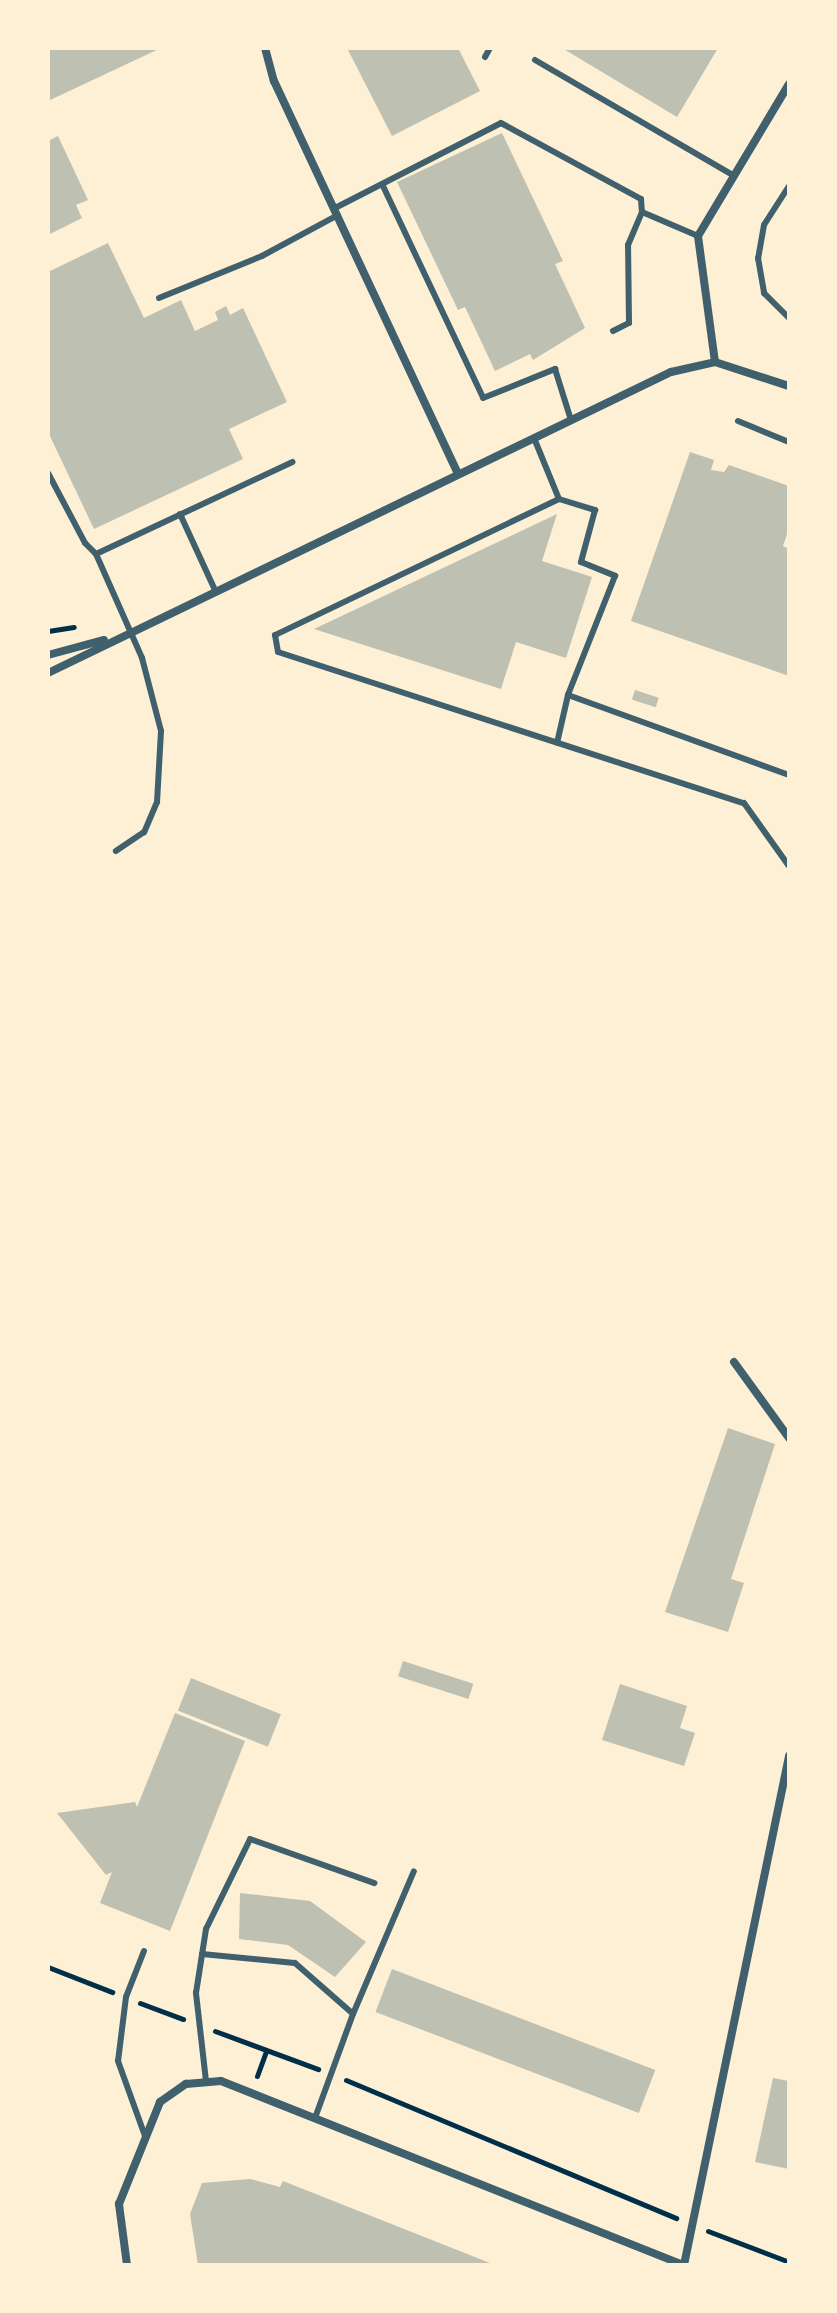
<!DOCTYPE html>
<html>
<head>
<meta charset="utf-8">
<style>
  body { margin:0 }
  #map { position:relative; width:837px; height:2313px; overflow:hidden; background:#fdf0d5; font-family:Mulish,sans-serif }
  div>[style] { position:absolute }
  [style*='--x'] { left:calc(var(--x)*1px); top:calc(var(--y)*1px); width:calc(var(--w)*1px); rotate:calc(var(--a)*1deg) }
  .building>* { inset:0; background:#bec0b2; transform-origin:0 0 }
  .path>* { height:5px; margin:-2.5px; padding:0 2.5px; transform-origin:2.5px; border-radius:2.5px; background:#003049 }
  .service>* { height:6px; margin:-3px; padding:0 3px; transform-origin:3px; border-radius:3px; background:#3f606c }
  .minor>* { height:8px; margin:-4px; padding:0 4px; transform-origin:4px; border-radius:4px; background:#3f606c }
  span { translate:-50% -50%; white-space:nowrap; text-align:center; line-height:1.15; -webkit-text-stroke:7px #fdf0d5; paint-order:stroke }
  .frame { position:absolute; inset:0; border:50px solid #fdf0d5; pointer-events:none }
</style>
</head>
<body>
<div id="map">
  <div class="building">
    <div style="clip-path:polygon(48px 48px,161px 48px,48px 101px)"></div>
    <div style="clip-path:polygon(347px 48px,458px 48px,480px 91px,392px 136px)"></div>
    <div style="clip-path:polygon(562px 48px,718px 48px,677px 117px)"></div>
    <div style="clip-path:polygon(502px 133px,563px 261px,555px 264px,585px 328px,533px 360px,530px 354px,495px 371px,465px 307px,458px 310px,397px 182px)"></div>
    <div style="clip-path:polygon(58px 136px,88px 200px,76px 205px,82px 218px,48px 235px,48px 141px)"></div>
    <div style="clip-path:polygon(108px 243px,144px 318px,181px 300px,195px 331px,218px 320px,215px 312px,226px 306px,230px 315px,243px 308px,287px 402px,229px 429px,243px 459px,94px 529px,48px 432px,48px 272px)"></div>
    <div style="clip-path:polygon(690px 452px,714px 460px,711px 470px,724px 472px,729px 465px,789px 486px,789px 528px,783px 546px,789px 549px,789px 676px,631px 621px)"></div>
    <div style="clip-path:polygon(557px 514px,542px 561px,592px 577px,566px 658px,516px 642px,501px 689px,314px 629px)"></div>
    <div style="left:635px;top:690px;width:25px;height:10px;rotate:18deg"></div>
    <div style="clip-path:polygon(728px 1428px,775px 1444px,731px 1579px,744px 1583px,728px 1632px,665px 1612px)"></div>
    <div style="left:403px;top:1661px;width:74px;height:16px;rotate:18deg"></div>
    <div style="left:191px;top:1678px;width:97px;height:35px;rotate:22deg"></div>
    <div style="clip-path:polygon(620px 1684px,687px 1706px,680px 1728px,695px 1733px,684px 1766px,602px 1740px)"></div>
    <div style="clip-path:polygon(175px 1713px,245px 1741px,170px 1931px,100px 1903px,112px 1872px,106px 1875px,57px 1813px,135px 1802px,137px 1807px)"></div>
    <div style="clip-path:polygon(240px 1893px,310px 1901px,366px 1942px,335px 1977px,288px 1945px,239px 1939px)"></div>
    <div style="left:392px;top:1969px;width:282px;height:46px;rotate:21deg"></div>
    <div style="clip-path:polygon(773px 2078px,789px 2081px,789px 2169px,755px 2162px)"></div>
    <div style="clip-path:polygon(250px 2179px,280px 2187px,283px 2181px,495px 2265px,198px 2265px,190px 2214px,202px 2183px)"></div>
  </div>
  <div class="path">
    <div style="--x:48;--y:631;--w:26;--a:-9"></div>
    <div style="--x:48;--y:1967;--w:69;--a:21.3"></div>
    <div style="--x:140;--y:2003;--w:46;--a:20.4"></div>
    <div style="--x:215;--y:2031;--w:110;--a:20.3"></div>
    <div style="--x:257;--y:2076;--w:27;--a:-70"></div>
    <div style="--x:346;--y:2080;--w:358;--a:22.7"></div>
    <div style="--x:708;--y:2231;--w:87;--a:20.9"></div>
  </div>
  <div class="service">
    <div style="--x:485;--y:57;--w:10;--a:-61"></div>
    <div style="--x:535;--y:60;--w:230;--a:30.2"></div>
    <div style="--x:383;--y:186;--w:234;--a:64.7"></div>
    <div style="--x:483;--y:398;--w:78;--a:-21.9"></div>
    <div style="--x:555;--y:369;--w:53;--a:72.6"></div>
    <div style="--x:789;--y:186;--w:46;--a:122.7"></div>
    <div style="--x:764;--y:225;--w:34;--a:100"></div>
    <div style="--x:758;--y:258;--w:36;--a:80"></div>
    <div style="--x:764;--y:293;--w:35;--a:45"></div>
    <div style="--x:335;--y:208;--w:186;--a:-27.1"></div>
    <div style="--x:501;--y:123;--w:159;--a:28.5"></div>
    <div style="--x:641;--y:199;--w:13;--a:86"></div>
    <div style="--x:159;--y:298;--w:111;--a:-22.2"></div>
    <div style="--x:262;--y:256;--w:86;--a:-28.3"></div>
    <div style="--x:613;--y:331;--w:18;--a:-27"></div>
    <div style="--x:629;--y:323;--w:78;--a:-90.7"></div>
    <div style="--x:628;--y:245;--w:36;--a:-67"></div>
    <div style="--x:642;--y:212;--w:61;--a:23.2"></div>
    <div style="--x:738;--y:421;--w:55;--a:22.4"></div>
    <div style="--x:534;--y:438;--w:66;--a:67.7"></div>
    <div style="--x:559;--y:499;--w:38;--a:17"></div>
    <div style="--x:595;--y:510;--w:54;--a:105.1"></div>
    <div style="--x:581;--y:562;--w:37;--a:22"></div>
    <div style="--x:615;--y:576;--w:128;--a:111.6"></div>
    <div style="--x:568;--y:695;--w:49;--a:102.9"></div>
    <div style="--x:48;--y:473;--w:79;--a:62.1"></div>
    <div style="--x:85;--y:543;--w:16;--a:45"></div>
    <div style="--x:96;--y:554;--w:114;--a:66.1"></div>
    <div style="--x:142;--y:658;--w:75;--a:75.4"></div>
    <div style="--x:161;--y:731;--w:71;--a:93.2"></div>
    <div style="--x:157;--y:802;--w:33;--a:113"></div>
    <div style="--x:144;--y:832;--w:34;--a:146"></div>
    <div style="--x:559;--y:499;--w:315;--a:154.4"></div>
    <div style="--x:275;--y:635;--w:17;--a:80"></div>
    <div style="--x:278;--y:652;--w:490;--a:18"></div>
    <div style="--x:744;--y:803;--w:77;--a:54.5"></div>
    <div style="--x:180;--y:514;--w:84;--a:65.3"></div>
    <div style="--x:96;--y:554;--w:217;--a:-25.1"></div>
    <div style="--x:568;--y:695;--w:235;--a:19.9"></div>
    <div style="--x:144;--y:1951;--w:49;--a:111.4"></div>
    <div style="--x:126;--y:1997;--w:64;--a:97.1"></div>
    <div style="--x:118;--y:2061;--w:80;--a:70.2"></div>
    <div style="--x:202;--y:1954;--w:93;--a:5.5"></div>
    <div style="--x:295;--y:1963;--w:77;--a:41.3"></div>
    <div style="--x:353;--y:2014;--w:108;--a:110.1"></div>
    <div style="--x:353;--y:2014;--w:155;--a:-66.9"></div>
    <div style="--x:206;--y:2081;--w:89;--a:-96.5"></div>
    <div style="--x:196;--y:1993;--w:65;--a:-81.1"></div>
    <div style="--x:206;--y:1929;--w:100;--a:-63.9"></div>
    <div style="--x:250;--y:1839;--w:132;--a:19.5"></div>
  </div>
  <div class="minor">
    <div style="--x:265;--y:48;--w:34;--a:75"></div>
    <div style="--x:274;--y:81;--w:434;--a:64.9"></div>
    <div style="--x:715;--y:362;--w:127;--a:-97.7"></div>
    <div style="--x:698;--y:236;--w:177;--a:-59.1"></div>
    <div style="--x:48;--y:655;--w:58;--a:-15"></div>
    <div style="--x:48;--y:673;--w:692;--a:-25.79"></div>
    <div style="--x:671;--y:372;--w:45;--a:-12.8"></div>
    <div style="--x:715;--y:362;--w:78;--a:18"></div>
    <div style="--x:734;--y:1362;--w:94;--a:54.1"></div>
    <div style="--x:127;--y:2265;--w:62;--a:-97.5"></div>
    <div style="--x:119;--y:2204;--w:110;--a:-68.1"></div>
    <div style="--x:160;--y:2102;--w:32;--a:-35"></div>
    <div style="--x:186;--y:2084;--w:35;--a:-5"></div>
    <div style="--x:221;--y:2081;--w:498;--a:21.7"></div>
    <div style="--x:684;--y:2265;--w:520;--a:-78.34"></div>
  </div>
  <div class="frame"></div>
</div>
</body>
</html>
